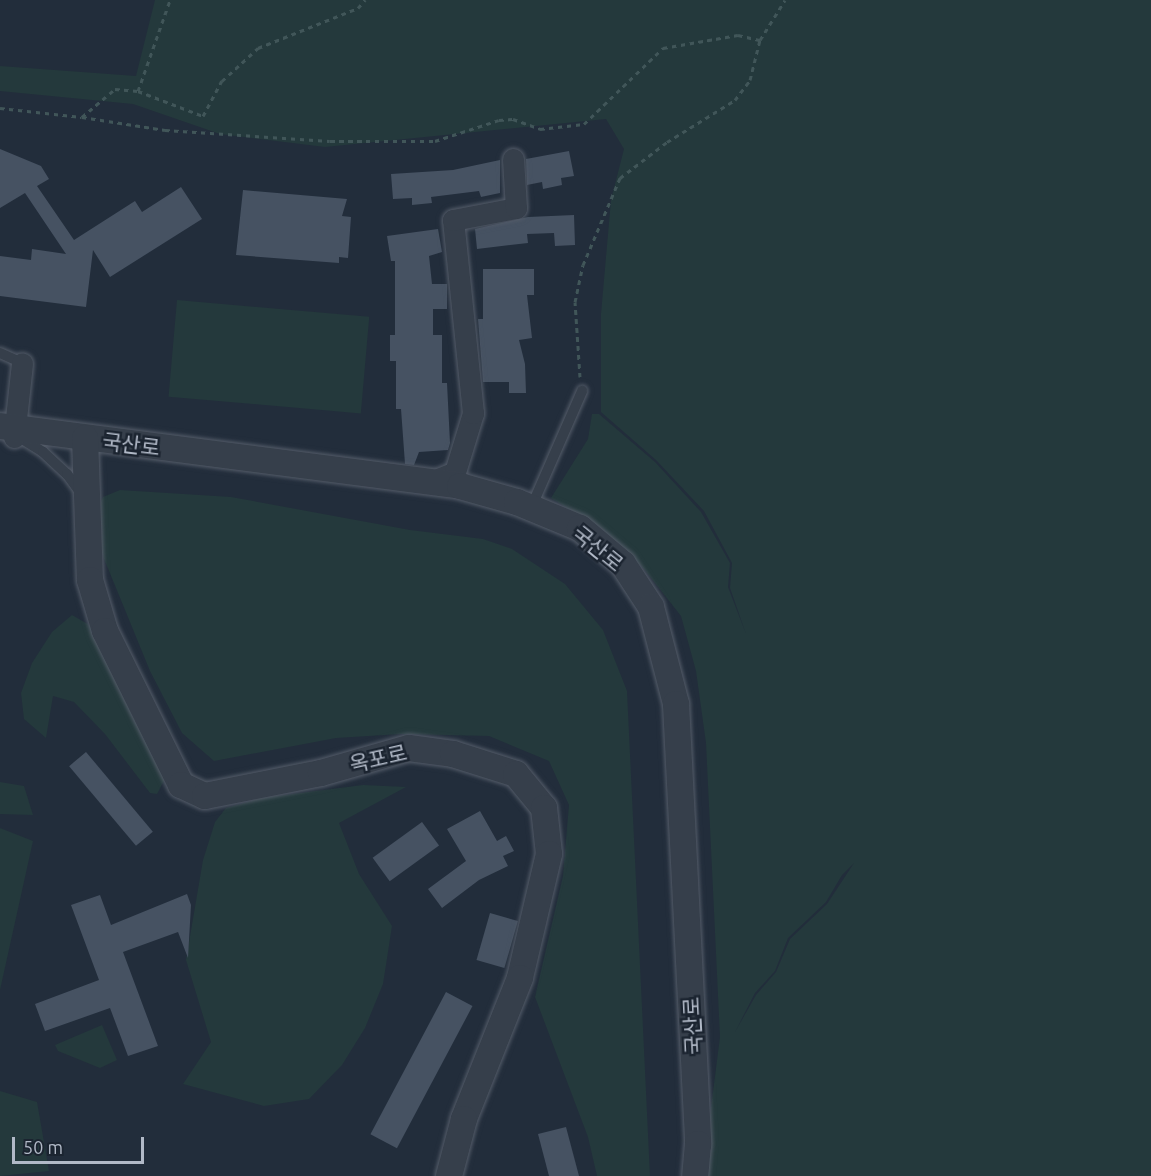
<!DOCTYPE html>
<html>
<head>
<meta charset="utf-8">
<style>
  body { margin:0 }
  #map { position:relative; width:1151px; height:1176px; overflow:hidden; background:#222d3b; font-family:Ubuntu,"Noto Sans KR",sans-serif }
  div>[style] { position:absolute }
  [style*='--x'] { left:calc(var(--x)*1px); top:calc(var(--y)*1px); width:calc(var(--w)*1px); rotate:calc(var(--a)*1deg) }
  .green>* { inset:0; background:#24393c; transform-origin:0 0 }
  .building>* { inset:0; background:#465262; transform-origin:0 0 }
  .path>* { height:3px; margin-top:-1.5px; transform-origin:0; background:repeating-linear-gradient(90deg,#415659 0 4.5px,transparent 0 9px) }
  .roads { filter:drop-shadow(0 0 2px #545c69) drop-shadow(0 0 2px #545c69) }
  .service>* { height:10px; margin:-5px; padding:0 5px; transform-origin:5px; border-radius:5px; background:#363f4b }
  .minor>* { height:21px; margin:-10.5px; padding:0 10.5px; transform-origin:10.5px; border-radius:10.5px; background:#363f4b }
  .tertiary>* { height:26px; margin:-13px; padding:0 13px; transform-origin:13px; border-radius:13px; background:#363f4b }
  span { translate:-50% -50%; white-space:nowrap; text-align:center; line-height:1.15; -webkit-text-stroke:5px #1b2430; paint-order:stroke }
  .street-label { font-size:21px; color:#b1b9c7 }
  .scale { position:absolute; left:12px; top:1137px; width:132px; height:27px; box-sizing:border-box; border:3px solid #b1b9c7; border-top:0; padding-left:8px; font-size:18px; line-height:21px; white-space:nowrap; color:#b1b9c7; -webkit-text-stroke:4px #1b2430; paint-order:stroke }
</style>
</head>
<body>
<div id="map">
  <div class="green">
    <div style="clip-path:polygon(evenodd,155px 0,1151px 0,1151px 1176px,707px 1176px,708px 1131px,720px 1037px,706px 743px,696px 671px,681px 616px,644px 569px,596px 526px,551px 498px,588px 439px,592px 414px,599px 414px,655px 462px,701px 512px,730px 563px,728px 587px,746px 634px,730px 588px,732px 563px,704px 511px,656px 460px,601px 412px,601px 314px,611px 200px,624px 149px,606px 119px,325px 147px,220px 134px,133px 104px,0 91px,0 66px,136px 76px,155px 0,854px 863px,827px 904px,790px 939px,776px 972px,756px 995px,735px 1032px,755px 993px,775px 971px,788px 938px,826px 902px,842px 875px,854px 863px)"></div>
    <div style="left:177px;top:300px;width:193px;height:97px;rotate:5deg"></div>
    <div style="clip-path:polygon(120px 490px,231px 497px,410px 530px,483px 539px,512px 549px,565px 584px,603px 630px,627px 691px,650px 1176px,597px 1176px,588px 1137px,535px 997px,563px 876px,569px 805px,549px 761px,489px 736px,401px 734px,336px 738px,214px 761px,182px 733px,150px 671px,98px 544px,93px 520px,103px 497px)"></div>
    <div style="clip-path:polygon(72px 615px,98px 630px,168px 773px,157px 794px,150px 793px,105px 734px,74px 702px,53px 696px,46px 738px,24px 719px,21px 693px,32px 663px,52px 632px)"></div>
    <div style="clip-path:polygon(0 782px,24px 786px,33px 815px,0 814px)"></div>
    <div style="clip-path:polygon(363px 785px,406px 787px,339px 823px,359px 874px,392px 926px,383px 984px,365px 1028px,342px 1065px,309px 1099px,264px 1106px,183px 1084px,211px 1042px,186px 960px,203px 860px,215px 822px,226px 808px,261px 798px)"></div>
    <div style="clip-path:polygon(0 828px,33px 841px,0 990px)"></div>
    <div style="clip-path:polygon(102px 1025px,117px 1060px,100px 1068px,58px 1051px,55px 1045px)"></div>
    <div style="clip-path:polygon(0 1091px,37px 1102px,49px 1171px,0 1176px)"></div>
  </div>
  <div class="building">
    <div style="clip-path:polygon(0 149px,41px 166px,49px 179px,37px 186px,74px 240px,135px 201px,142px 212px,181px 187px,202px 219px,110px 277px,93px 250px,86px 307px,0 296px,0 256px,31px 260px,32px 249px,66px 254px,25px 193px,0 208px)"></div>
    <div style="clip-path:polygon(569px 151px,574px 176px,561px 178px,562px 185px,543px 189px,542px 182px,527px 185px,526px 159px)"></div>
    <div style="clip-path:polygon(500px 160px,500px 193px,481px 197px,479px 191px,431px 197px,432px 203px,412px 205px,412px 198px,393px 199px,391px 174px,453px 170px)"></div>
    <div style="clip-path:polygon(243px 190px,347px 199px,342px 216px,351px 217px,348px 258px,339px 257px,339px 263px,236px 255px)"></div>
    <div style="clip-path:polygon(574px 215px,575px 245px,555px 246px,554px 233px,527px 234px,528px 243px,477px 249px,475px 229px,528px 217px)"></div>
    <div style="clip-path:polygon(438px 229px,442px 252px,429px 256px,432px 284px,447px 284px,447px 309px,433px 309px,433px 335px,442px 335px,442px 383px,447px 383px,450px 443px,448px 450px,419px 452px,414px 465px,405px 464px,401px 409px,396px 409px,396px 361px,390px 361px,390px 335px,395px 335px,395px 261px,391px 261px,387px 236px)"></div>
    <div style="clip-path:polygon(483px 269px,534px 269px,534px 295px,527px 295px,532px 338px,519px 340px,525px 364px,526px 393px,509px 393px,509px 382px,483px 382px,478px 319px,483px 319px)"></div>
    <div style="left:86px;top:752px;width:104px;height:22px;rotate:50deg"></div>
    <div style="clip-path:polygon(480px 811px,497px 841px,506px 836px,514px 851px,503px 856px,508px 866px,479px 880px,442px 908px,428px 889px,466px 861px,447px 829px)"></div>
    <div style="left:422px;top:822px;width:29px;height:61px;rotate:54deg"></div>
    <div style="clip-path:polygon(187px 894px,191px 905px,188px 958px,178px 932px,123px 952px,158px 1046px,128px 1056px,110px 1008px,45px 1031px,35px 1004px,99px 980px,71px 905px,100px 895px,111px 925px)"></div>
    <div style="left:490px;top:913px;width:29px;height:49px;rotate:16deg"></div>
    <div style="left:446px;top:992px;width:30px;height:161px;rotate:28deg"></div>
    <div style="clip-path:polygon(566px 1127px,579px 1176px,549px 1176px,538px 1134px)"></div>
  </div>
  <div class="path">
    <div style="--x:138;--y:91;--w:70;--a:21"></div>
    <div style="--x:203;--y:116;--w:40;--a:-62"></div>
    <div style="--x:222;--y:81;--w:49;--a:-42.5"></div>
    <div style="--x:258;--y:48;--w:108;--a:-21.8"></div>
    <div style="--x:358;--y:8;--w:11;--a:-49"></div>
    <div style="--x:0;--y:108;--w:82;--a:6.3"></div>
    <div style="--x:82;--y:117;--w:43;--a:-40.3"></div>
    <div style="--x:115;--y:89;--w:23;--a:5"></div>
    <div style="--x:138;--y:91;--w:96;--a:-70.6"></div>
    <div style="--x:82;--y:117;--w:84;--a:8.9"></div>
    <div style="--x:165;--y:130;--w:165;--a:3.8"></div>
    <div style="--x:330;--y:141;--w:105;--a:0"></div>
    <div style="--x:435;--y:141;--w:67;--a:-18.2"></div>
    <div style="--x:499;--y:120;--w:14;--a:-4"></div>
    <div style="--x:513;--y:119;--w:29;--a:20"></div>
    <div style="--x:540;--y:129;--w:44;--a:-6.5"></div>
    <div style="--x:584;--y:124;--w:110;--a:-43.9"></div>
    <div style="--x:663;--y:48;--w:76;--a:-9.8"></div>
    <div style="--x:738;--y:35;--w:23;--a:13"></div>
    <div style="--x:580;--y:377;--w:75;--a:-93.8"></div>
    <div style="--x:575;--y:302;--w:38;--a:-78"></div>
    <div style="--x:583;--y:265;--w:95;--a:-67"></div>
    <div style="--x:620;--y:178;--w:59;--a:-37.5"></div>
    <div style="--x:667;--y:142;--w:80;--a:-31.7"></div>
    <div style="--x:735;--y:100;--w:25;--a:-53"></div>
    <div style="--x:750;--y:80;--w:41;--a:-76"></div>
    <div style="--x:760;--y:40;--w:47;--a:-58"></div>
  </div>
  <div class="roads">
    <div class="service">
      <div style="--x:0;--y:353;--w:24;--a:24"></div>
      <div style="--x:19;--y:437;--w:28;--a:32"></div>
      <div style="--x:43;--y:452;--w:33;--a:43"></div>
      <div style="--x:67;--y:474;--w:26;--a:54"></div>
      <div style="--x:531;--y:508;--w:128;--a:-66.4"></div>
    </div>
    <div class="minor">
      <div style="--x:14;--y:437;--w:74;--a:-83.8"></div>
      <div style="--x:428;--y:483;--w:29;--a:-22"></div>
      <div style="--x:455;--y:472;--w:62;--a:-73"></div>
      <div style="--x:473;--y:413;--w:194;--a:-95.9"></div>
      <div style="--x:453;--y:220;--w:64;--a:-10.8"></div>
      <div style="--x:516;--y:208;--w:49;--a:-93.5"></div>
    </div>
    <div class="tertiary">
      <div style="--x:0;--y:426;--w:464;--a:7.4"></div>
      <div style="--x:460;--y:486;--w:59;--a:15.7"></div>
      <div style="--x:517;--y:502;--w:68;--a:22.4"></div>
      <div style="--x:580;--y:528;--w:56;--a:39.9"></div>
      <div style="--x:623;--y:564;--w:51;--a:56.9"></div>
      <div style="--x:651;--y:607;--w:100;--a:75.5"></div>
      <div style="--x:676;--y:704;--w:441;--a:87.1"></div>
      <div style="--x:698;--y:1144;--w:32;--a:95"></div>
      <div style="--x:85;--y:438;--w:142;--a:88"></div>
      <div style="--x:90;--y:580;--w:53;--a:73.6"></div>
      <div style="--x:105;--y:631;--w:172;--a:63.7"></div>
      <div style="--x:181;--y:785;--w:26;--a:25"></div>
      <div style="--x:205;--y:796;--w:118;--a:-11.2"></div>
      <div style="--x:321;--y:773;--w:91;--a:-15.9"></div>
      <div style="--x:409;--y:748;--w:44;--a:7.8"></div>
      <div style="--x:453;--y:754;--w:66;--a:17.6"></div>
      <div style="--x:516;--y:774;--w:44;--a:50.5"></div>
      <div style="--x:544;--y:808;--w:46;--a:83.8"></div>
      <div style="--x:549;--y:854;--w:127;--a:103.2"></div>
      <div style="--x:520;--y:978;--w:152;--a:111.7"></div>
      <div style="--x:464;--y:1119;--w:59;--a:104.7"></div>
    </div>
  </div>
  <div class="street-label">
    <span style="left:131px;top:444px;rotate:7deg">국산로</span>
    <span style="left:598px;top:548px;rotate:39deg">국산로</span>
    <span style="left:378px;top:758px;rotate:-13deg">옥포로</span>
    <span style="left:692px;top:1026px;rotate:-93deg">국산로</span>
  </div>
  <div class="scale">50 m</div>
</div>
</body>
</html>
